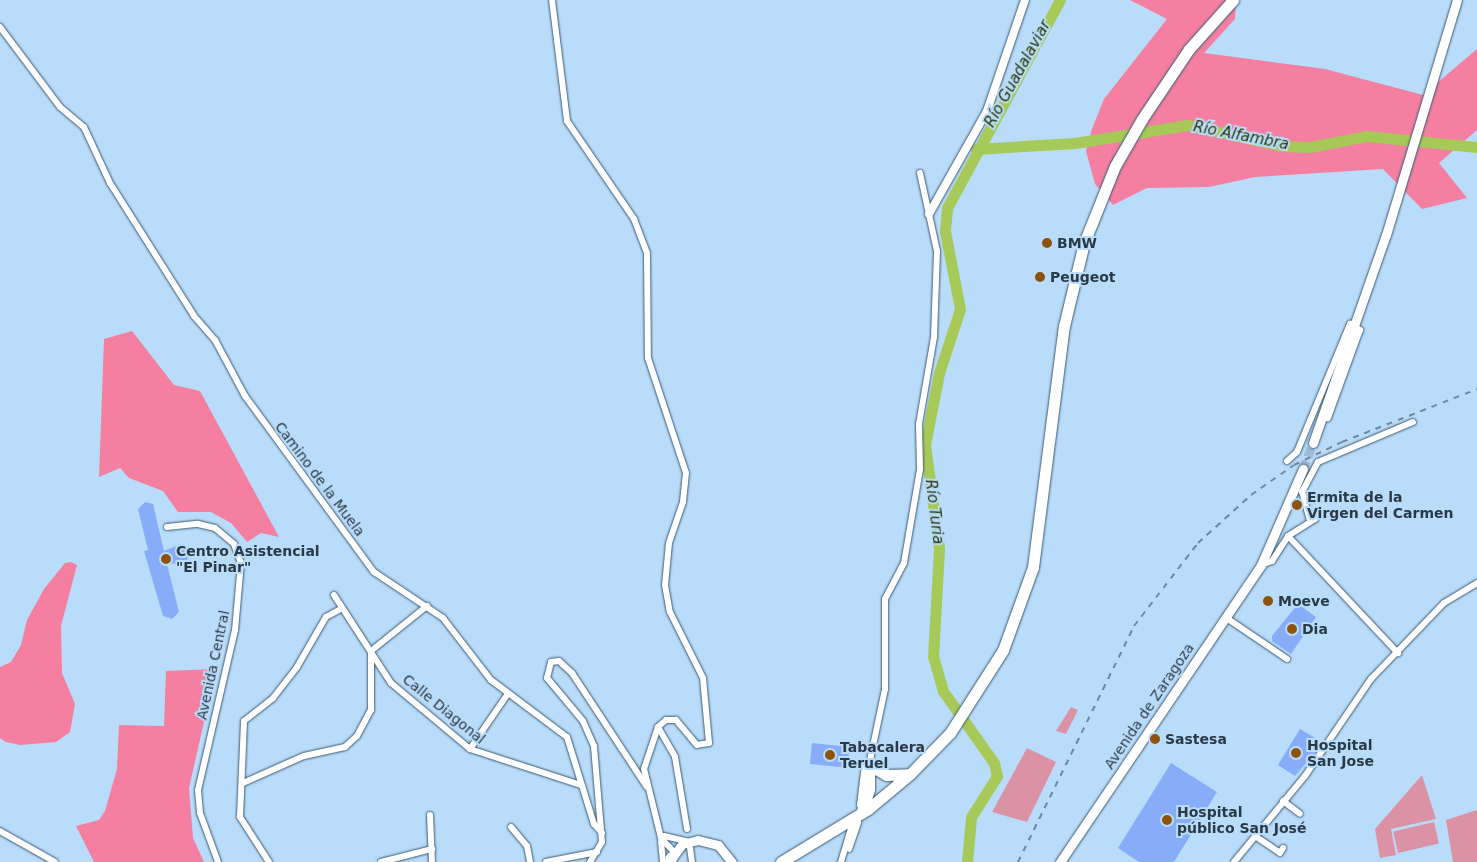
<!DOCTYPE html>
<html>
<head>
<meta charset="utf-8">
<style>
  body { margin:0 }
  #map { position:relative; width:1477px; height:862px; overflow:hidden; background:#b9dcfa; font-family:"DejaVu Sans",sans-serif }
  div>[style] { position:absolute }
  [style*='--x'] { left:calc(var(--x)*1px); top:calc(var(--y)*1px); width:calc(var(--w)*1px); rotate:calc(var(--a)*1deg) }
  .green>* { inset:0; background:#db92a4; transform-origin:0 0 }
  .forest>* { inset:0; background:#f47fa0 }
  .river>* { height:11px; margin:-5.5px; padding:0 5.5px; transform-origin:5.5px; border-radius:5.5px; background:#a7c958 }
  .building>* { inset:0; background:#88adf8; transform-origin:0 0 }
  .secondary-tunnel>* { height:9px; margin-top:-4.5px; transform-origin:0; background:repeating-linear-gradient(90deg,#9dbbd6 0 9px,transparent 0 13.5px) }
  .roads { filter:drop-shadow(0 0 1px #3a5972) drop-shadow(0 0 1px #3a5972) }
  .minor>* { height:6px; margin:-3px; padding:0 3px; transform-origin:3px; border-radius:3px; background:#fff }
  .tertiary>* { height:8px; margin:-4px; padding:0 4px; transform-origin:4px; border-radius:4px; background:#fff }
  .secondary>* { height:9px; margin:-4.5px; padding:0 4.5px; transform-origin:4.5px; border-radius:4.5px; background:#fff }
  .trunk>* { height:11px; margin:-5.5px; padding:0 5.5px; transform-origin:5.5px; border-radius:5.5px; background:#fff }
  .rail>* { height:2px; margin-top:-1px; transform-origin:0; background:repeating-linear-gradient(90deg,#70889d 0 6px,transparent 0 12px) }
  .dots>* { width:14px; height:14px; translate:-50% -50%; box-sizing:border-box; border:2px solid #b9dcfa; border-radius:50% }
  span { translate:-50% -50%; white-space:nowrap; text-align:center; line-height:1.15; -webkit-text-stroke:4px #b9dcfa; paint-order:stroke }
  .poi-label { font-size:14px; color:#2b3945; font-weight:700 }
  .left { translate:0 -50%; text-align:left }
  .street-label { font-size:14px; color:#2b3945 }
  .water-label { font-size:15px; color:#2a3707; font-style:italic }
</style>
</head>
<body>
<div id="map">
  <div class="green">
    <div style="clip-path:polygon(1071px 707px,1078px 710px,1066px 734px,1056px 731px)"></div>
    <div style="clip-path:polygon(1027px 748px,1056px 762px,1027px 822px,992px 812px)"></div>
    <div style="clip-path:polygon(1422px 775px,1436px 819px,1391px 829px,1396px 855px,1380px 858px,1375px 829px)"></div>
    <div style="clip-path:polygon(1477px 810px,1477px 862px,1453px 862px,1446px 820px)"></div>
    <div style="left:1434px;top:822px;width:22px;height:42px;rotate:77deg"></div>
  </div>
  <div class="forest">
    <div style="clip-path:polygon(1130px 0,1236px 0,1235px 19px,1204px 53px,1325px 69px,1423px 95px,1477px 49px,1477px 130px,1439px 163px,1467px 198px,1422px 209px,1383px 169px,1255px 177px,1209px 187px,1147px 188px,1113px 205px,1095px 184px,1086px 151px,1092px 129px,1104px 99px,1167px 19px)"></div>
    <div style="clip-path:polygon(132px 331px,174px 385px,200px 391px,279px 537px,261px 533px,247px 542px,231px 523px,211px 512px,178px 512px,163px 491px,129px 478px,120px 468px,99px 477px,104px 339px)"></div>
    <div style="clip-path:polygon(71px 562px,77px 565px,61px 626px,62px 673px,75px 704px,70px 732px,56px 742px,20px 745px,6px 742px,0 738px,0 667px,11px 662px,21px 645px,27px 620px,44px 589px,65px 563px)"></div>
    <div style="clip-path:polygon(216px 669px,189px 788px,193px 838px,204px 862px,94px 862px,76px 826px,99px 820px,105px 811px,117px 769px,119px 725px,164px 726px,166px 671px)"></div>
  </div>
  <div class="river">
    <div style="--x:976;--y:149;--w:99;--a:-3.5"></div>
    <div style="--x:1075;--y:143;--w:114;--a:-9.1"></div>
    <div style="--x:1188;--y:125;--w:96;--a:12.6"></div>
    <div style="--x:1282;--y:146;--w:28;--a:2"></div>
    <div style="--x:1310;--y:147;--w:57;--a:-11.1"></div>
    <div style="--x:1366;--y:136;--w:112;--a:5.7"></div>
    <div style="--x:967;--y:862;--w:45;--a:-84.9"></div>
    <div style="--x:971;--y:817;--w:49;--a:-57.6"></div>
    <div style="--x:997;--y:776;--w:13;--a:-103"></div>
    <div style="--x:994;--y:763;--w:88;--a:-125.3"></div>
    <div style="--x:943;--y:691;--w:35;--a:-106"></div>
    <div style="--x:933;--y:657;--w:109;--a:-86.8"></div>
    <div style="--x:939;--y:548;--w:104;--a:-97.7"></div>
    <div style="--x:925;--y:445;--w:73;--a:-79"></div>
    <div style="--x:939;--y:373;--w:67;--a:-71.8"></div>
    <div style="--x:960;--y:309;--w:79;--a:-100.9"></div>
    <div style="--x:945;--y:231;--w:23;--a:-85"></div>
    <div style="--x:947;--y:208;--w:237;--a:-61.5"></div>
  </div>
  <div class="building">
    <div style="clip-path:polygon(145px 502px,153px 504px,164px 551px,181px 544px,188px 555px,187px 563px,167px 564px,179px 612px,172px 619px,163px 616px,144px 551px,148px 550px,138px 509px)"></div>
    <div style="clip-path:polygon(1298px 604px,1316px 617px,1291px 654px,1272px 641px,1272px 636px)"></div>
    <div style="clip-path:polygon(1300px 729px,1319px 740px,1316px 751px,1295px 776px,1278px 765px)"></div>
    <div style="left:812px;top:743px;width:38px;height:21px;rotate:6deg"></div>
    <div style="clip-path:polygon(1171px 763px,1217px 792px,1174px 862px,1139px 862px,1118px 848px)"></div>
  </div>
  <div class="secondary-tunnel">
    <div style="--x:1303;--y:469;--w:28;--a:-69"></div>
  </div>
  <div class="roads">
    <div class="minor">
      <div style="--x:552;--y:0;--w:122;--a:82.9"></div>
      <div style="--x:567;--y:121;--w:119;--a:55.6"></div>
      <div style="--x:634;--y:219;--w:36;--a:69"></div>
      <div style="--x:647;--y:253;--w:105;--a:89.5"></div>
      <div style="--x:648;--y:358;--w:121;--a:71.7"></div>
      <div style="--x:686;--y:473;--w:29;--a:96"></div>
      <div style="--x:683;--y:502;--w:43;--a:108.9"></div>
      <div style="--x:669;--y:543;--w:42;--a:95.4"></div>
      <div style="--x:665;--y:585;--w:27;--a:80"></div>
      <div style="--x:670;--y:612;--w:74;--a:63.4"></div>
      <div style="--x:703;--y:678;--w:65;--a:84.7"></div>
      <div style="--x:709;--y:743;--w:12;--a:171"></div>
      <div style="--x:697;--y:745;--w:33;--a:-130"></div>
      <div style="--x:676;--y:720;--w:10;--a:180"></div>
      <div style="--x:666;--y:720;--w:11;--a:139"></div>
      <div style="--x:0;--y:27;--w:100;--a:53.1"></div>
      <div style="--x:60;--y:107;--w:31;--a:40"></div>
      <div style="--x:84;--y:127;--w:62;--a:65.1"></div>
      <div style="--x:110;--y:183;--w:157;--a:57.7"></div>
      <div style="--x:194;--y:316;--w:32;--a:49"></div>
      <div style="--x:215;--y:340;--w:64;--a:61.8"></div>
      <div style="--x:245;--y:396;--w:218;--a:53.8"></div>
      <div style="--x:374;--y:572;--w:83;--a:33.7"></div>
      <div style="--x:443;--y:618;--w:78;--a:52.3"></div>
      <div style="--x:491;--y:680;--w:95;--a:36.9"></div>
      <div style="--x:567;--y:737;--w:91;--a:72.8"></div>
      <div style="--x:594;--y:824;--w:12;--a:48"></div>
      <div style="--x:1287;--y:461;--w:13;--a:-42"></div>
      <div style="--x:1297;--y:452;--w:139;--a:-67.5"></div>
      <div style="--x:1350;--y:324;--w:12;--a:31"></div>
      <div style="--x:1360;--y:330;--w:94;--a:110"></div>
      <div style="--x:1310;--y:521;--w:30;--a:-105"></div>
      <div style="--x:1302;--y:492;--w:34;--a:-62"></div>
      <div style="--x:1318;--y:462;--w:103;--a:-22.8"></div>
      <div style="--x:167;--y:527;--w:31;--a:-6"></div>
      <div style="--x:198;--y:524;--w:17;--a:13"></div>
      <div style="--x:215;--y:528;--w:25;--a:40"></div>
      <div style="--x:234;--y:544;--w:20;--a:70"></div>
      <div style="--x:241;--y:563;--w:67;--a:95.1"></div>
      <div style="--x:235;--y:630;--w:164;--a:103"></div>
      <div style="--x:198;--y:790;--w:23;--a:85"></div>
      <div style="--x:200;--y:813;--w:52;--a:69.8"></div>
      <div style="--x:1288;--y:536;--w:32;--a:-32"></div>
      <div style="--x:1261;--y:565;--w:12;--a:-20"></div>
      <div style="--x:1272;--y:561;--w:30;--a:-57"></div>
      <div style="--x:1288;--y:536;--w:161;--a:46.8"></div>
      <div style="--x:334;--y:595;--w:105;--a:57.1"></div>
      <div style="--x:391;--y:683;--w:103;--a:39.9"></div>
      <div style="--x:470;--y:749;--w:117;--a:18"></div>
      <div style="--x:1225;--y:617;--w:75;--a:34.1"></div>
      <div style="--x:470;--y:749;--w:65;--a:-55.6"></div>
      <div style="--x:869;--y:765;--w:78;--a:-78.1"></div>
      <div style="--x:885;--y:689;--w:90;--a:-90"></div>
      <div style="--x:885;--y:599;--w:41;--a:-62.2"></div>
      <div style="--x:904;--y:563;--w:95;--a:-80.3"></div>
      <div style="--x:920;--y:469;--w:45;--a:-91.3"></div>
      <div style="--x:919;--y:424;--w:88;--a:-80.2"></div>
      <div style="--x:934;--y:337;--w:86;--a:-88"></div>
      <div style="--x:937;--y:251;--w:80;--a:-102.3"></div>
      <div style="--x:243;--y:783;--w:67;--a:-23.9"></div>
      <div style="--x:304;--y:756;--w:42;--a:-12.4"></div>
      <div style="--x:345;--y:747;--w:16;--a:-43"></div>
      <div style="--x:357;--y:736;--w:30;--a:-62"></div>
      <div style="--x:371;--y:710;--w:59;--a:-90"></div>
      <div style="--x:371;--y:651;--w:72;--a:-38.8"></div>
      <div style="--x:1283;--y:801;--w:21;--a:37"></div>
      <div style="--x:860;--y:805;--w:38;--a:-83"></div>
      <div style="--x:430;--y:815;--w:47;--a:87.6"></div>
      <div style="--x:511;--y:827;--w:25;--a:50"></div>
      <div style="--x:527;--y:846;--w:16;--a:79"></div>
      <div style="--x:0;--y:831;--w:63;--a:29.4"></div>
      <div style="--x:664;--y:836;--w:23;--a:13"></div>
      <div style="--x:1255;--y:836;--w:30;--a:34"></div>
      <div style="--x:1280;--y:853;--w:6;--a:-59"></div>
      <div style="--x:661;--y:842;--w:20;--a:84"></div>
      <div style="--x:690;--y:848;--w:14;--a:82"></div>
      <div style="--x:849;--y:849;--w:28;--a:-71"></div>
      <div style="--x:674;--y:852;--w:19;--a:-133"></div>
      <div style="--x:661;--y:838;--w:71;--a:-103.8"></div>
      <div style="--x:644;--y:769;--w:44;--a:-71.6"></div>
      <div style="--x:658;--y:727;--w:34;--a:60"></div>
      <div style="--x:675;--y:757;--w:73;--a:80.5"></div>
      <div style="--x:269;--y:862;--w:54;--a:-122.8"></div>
      <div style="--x:240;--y:817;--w:96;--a:-87.6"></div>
      <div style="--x:244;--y:721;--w:37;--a:-38"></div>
      <div style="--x:273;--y:698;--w:39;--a:-52"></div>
      <div style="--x:297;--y:667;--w:58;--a:-59.9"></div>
      <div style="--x:326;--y:617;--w:18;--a:-29"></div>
      <div style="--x:381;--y:862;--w:53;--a:-14.3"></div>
      <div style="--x:546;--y:862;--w:52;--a:-11.1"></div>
      <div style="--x:590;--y:862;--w:23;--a:-59"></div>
      <div style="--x:602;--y:842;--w:96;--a:-94.8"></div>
      <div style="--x:594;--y:746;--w:27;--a:-114"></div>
      <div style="--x:583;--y:721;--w:56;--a:-129.9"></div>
      <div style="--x:547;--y:678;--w:16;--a:-76"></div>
      <div style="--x:551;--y:662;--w:8;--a:-7"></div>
      <div style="--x:559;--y:661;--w:18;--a:43"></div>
      <div style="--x:572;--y:673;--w:136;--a:56.7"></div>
      <div style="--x:841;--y:862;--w:46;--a:-73.5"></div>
      <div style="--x:1234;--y:862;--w:112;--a:-50.5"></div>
      <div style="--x:1305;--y:776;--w:117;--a:-55.8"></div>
      <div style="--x:1371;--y:679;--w:105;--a:-46.2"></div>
      <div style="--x:1444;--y:603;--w:39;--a:-31"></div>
    </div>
    <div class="tertiary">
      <div style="--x:929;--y:214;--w:118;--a:-60.6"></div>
      <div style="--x:987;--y:111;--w:117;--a:-71.1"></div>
    </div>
    <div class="secondary">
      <div style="--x:1313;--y:443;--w:220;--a:-70.7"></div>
      <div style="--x:1386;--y:235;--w:245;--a:-73.2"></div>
      <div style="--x:669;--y:862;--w:22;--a:-54"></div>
      <div style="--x:682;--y:844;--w:16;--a:-14"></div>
      <div style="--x:698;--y:840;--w:21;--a:14"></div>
      <div style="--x:718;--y:845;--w:22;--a:51"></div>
      <div style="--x:1060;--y:862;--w:359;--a:-55.9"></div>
      <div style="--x:1261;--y:565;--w:105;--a:-66.4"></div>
    </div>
    <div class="trunk">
      <div style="--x:869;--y:765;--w:20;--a:30"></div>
      <div style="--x:886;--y:775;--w:23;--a:-2"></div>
      <div style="--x:862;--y:811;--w:23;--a:-72"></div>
      <div style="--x:869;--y:789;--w:24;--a:-90"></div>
      <div style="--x:670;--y:862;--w:5;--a:-79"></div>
      <div style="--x:781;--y:862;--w:102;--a:-31.3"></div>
      <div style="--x:868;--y:809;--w:55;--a:-39.8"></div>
      <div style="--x:910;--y:774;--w:57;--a:-45.7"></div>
      <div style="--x:950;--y:733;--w:98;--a:-57.4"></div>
      <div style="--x:1003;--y:650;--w:88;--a:-70.1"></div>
      <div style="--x:1033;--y:567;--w:243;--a:-82.7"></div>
      <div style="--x:1064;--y:326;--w:85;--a:-76.5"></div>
      <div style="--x:1084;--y:243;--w:83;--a:-68.1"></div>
      <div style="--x:1115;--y:166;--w:54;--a:-60.1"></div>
      <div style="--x:1142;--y:119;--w:84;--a:-56.1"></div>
      <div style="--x:1189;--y:49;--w:66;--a:-48.1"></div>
    </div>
  </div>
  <div class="rail">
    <div style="--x:1018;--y:862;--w:263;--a:-63.8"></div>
    <div style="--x:1134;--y:626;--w:105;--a:-52.4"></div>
    <div style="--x:1198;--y:543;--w:72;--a:-42.2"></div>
    <div style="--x:1251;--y:495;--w:52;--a:-34.9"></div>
    <div style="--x:1294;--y:465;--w:53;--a:-25.6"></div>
    <div style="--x:1342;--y:442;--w:145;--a:-21.4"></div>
  </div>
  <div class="dots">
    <div style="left:1047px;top:243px;background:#8d530d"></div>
    <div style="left:1040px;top:277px;background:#8d530d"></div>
    <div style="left:1297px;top:505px;background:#8d530d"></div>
    <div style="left:166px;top:559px;background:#8d530d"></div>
    <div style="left:1268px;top:601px;background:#8d530d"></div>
    <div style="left:1292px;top:629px;background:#8d530d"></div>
    <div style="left:1155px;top:739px;background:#8d530d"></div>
    <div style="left:1296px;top:753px;background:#8d530d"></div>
    <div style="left:830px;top:755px;background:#8d530d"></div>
    <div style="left:1167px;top:820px;background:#8d530d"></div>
  </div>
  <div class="poi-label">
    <span class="left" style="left:1057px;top:243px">BMW</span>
    <span class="left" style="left:1050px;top:277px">Peugeot</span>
    <span class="left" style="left:1307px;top:505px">Ermita de la<br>Virgen del Carmen</span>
    <span class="left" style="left:176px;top:559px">Centro Asistencial<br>"El Pinar"</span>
    <span class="left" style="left:1278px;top:601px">Moeve</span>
    <span class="left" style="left:1302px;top:629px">Dia</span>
    <span class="left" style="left:1165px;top:739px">Sastesa</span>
    <span class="left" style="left:1307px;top:753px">Hospital<br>San Jose</span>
    <span class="left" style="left:840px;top:755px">Tabacalera<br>Teruel</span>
    <span class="left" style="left:1177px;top:820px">Hospital<br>público San José</span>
  </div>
  <div class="street-label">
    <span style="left:320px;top:479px;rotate:53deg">Camino de la Muela</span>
    <span style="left:213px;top:665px;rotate:-78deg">Avenida Central</span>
    <span style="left:1149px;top:706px;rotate:-56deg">Avenida de Zaragoza</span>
    <span style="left:444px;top:709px;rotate:39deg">Calle Diagonal</span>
  </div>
  <div class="water-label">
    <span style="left:1018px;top:74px;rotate:-61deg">Río Guadalaviar</span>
    <span style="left:1241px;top:136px;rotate:11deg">Río Alfambra</span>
    <span style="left:934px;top:512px;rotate:83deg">Río Turia</span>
  </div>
</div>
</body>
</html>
